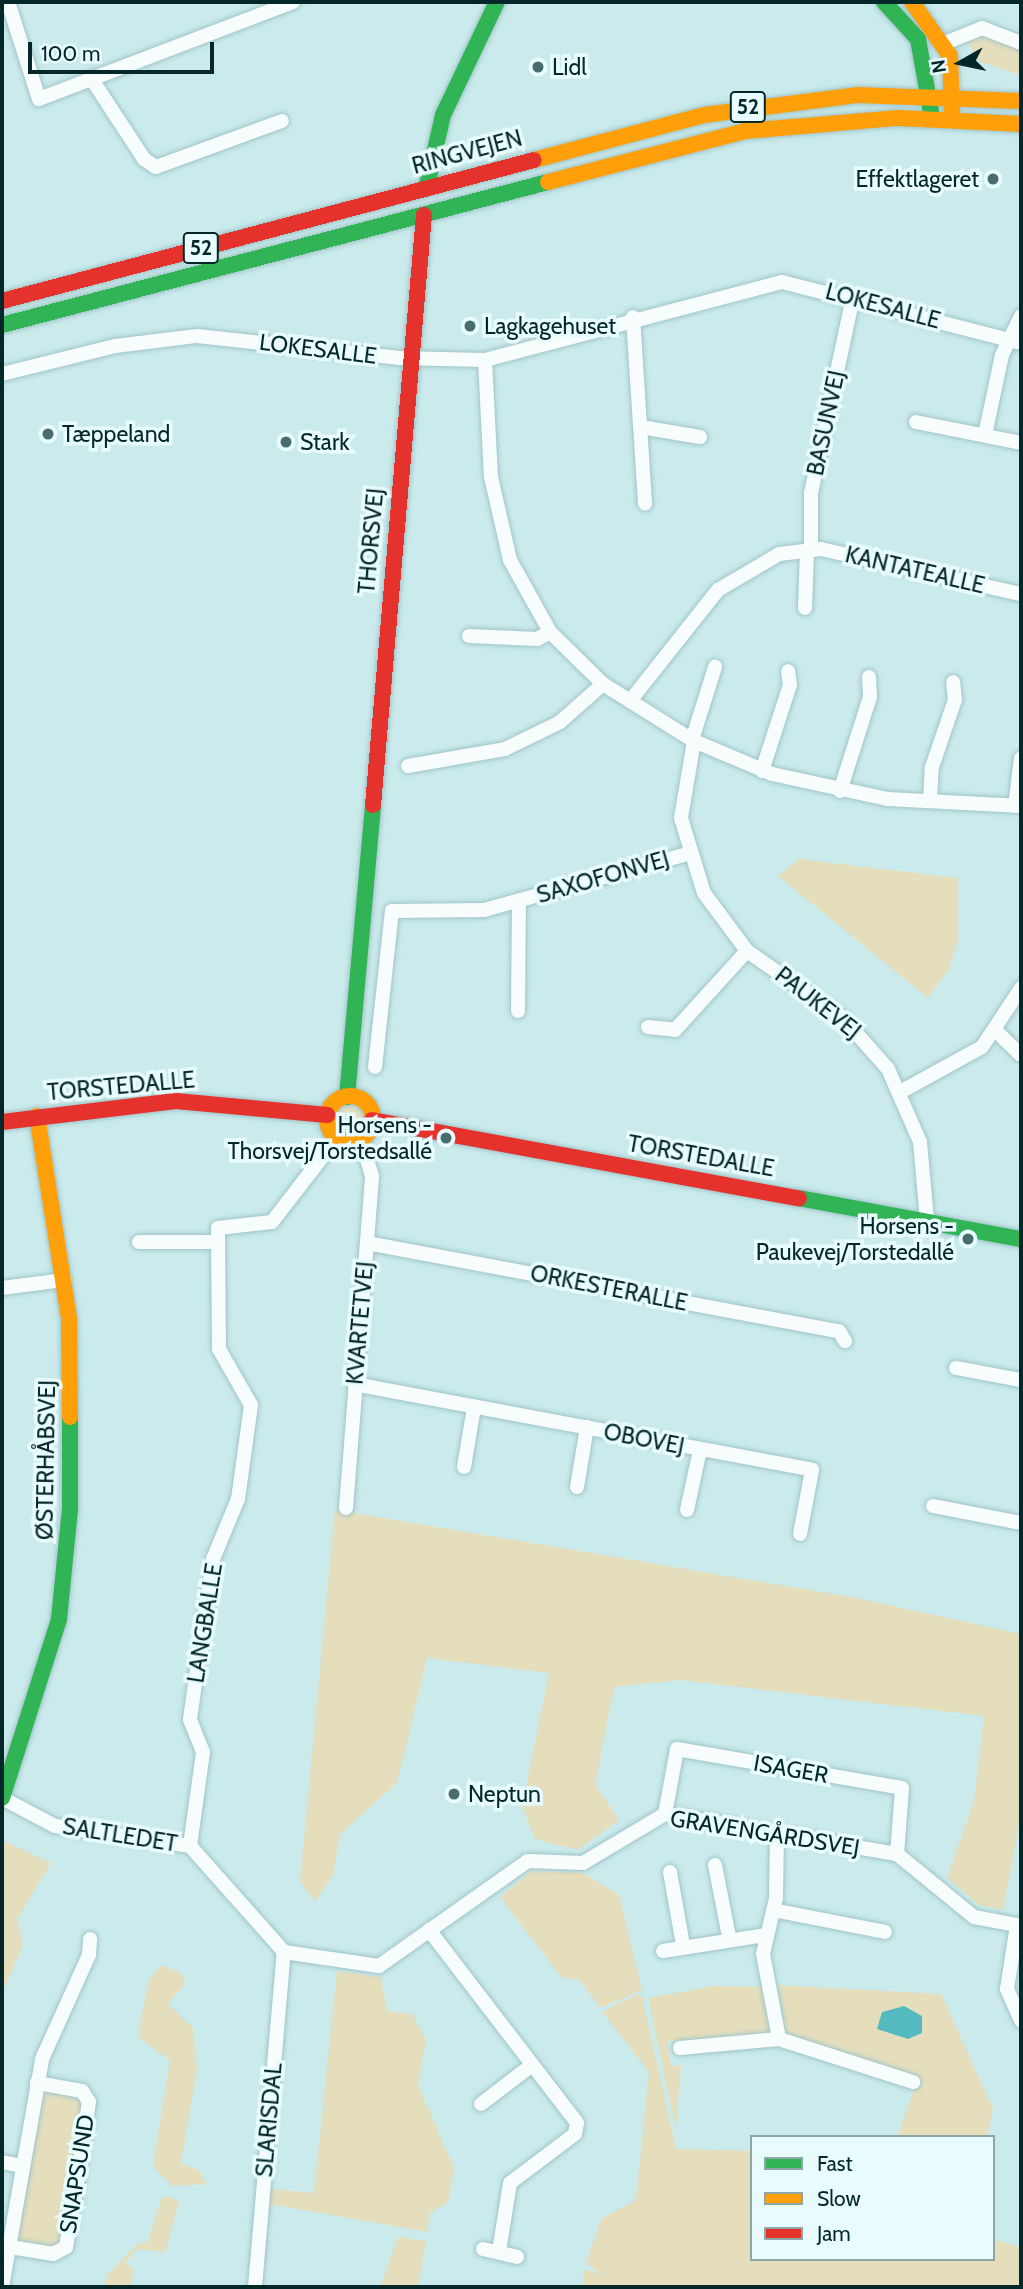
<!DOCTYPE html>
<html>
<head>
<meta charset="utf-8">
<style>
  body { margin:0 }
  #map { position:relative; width:1023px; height:2289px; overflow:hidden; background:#caeaec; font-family:Cabin,sans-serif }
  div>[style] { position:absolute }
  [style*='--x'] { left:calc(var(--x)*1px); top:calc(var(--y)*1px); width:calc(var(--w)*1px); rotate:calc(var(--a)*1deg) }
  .green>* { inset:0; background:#e4debd }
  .round { border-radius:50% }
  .water>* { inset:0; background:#54babf }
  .roads { filter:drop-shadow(0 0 2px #a1c5c7) drop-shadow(0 0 2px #a1c5c7) }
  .street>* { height:14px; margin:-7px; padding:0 7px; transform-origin:7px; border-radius:7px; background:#f7fcfc }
  .fast>* { height:16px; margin:-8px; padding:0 8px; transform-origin:8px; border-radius:8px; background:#30b455 }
  .slow>* { height:16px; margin:-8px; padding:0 8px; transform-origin:8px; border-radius:8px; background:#ff9f0a }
  .slow>.ring { margin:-8px; padding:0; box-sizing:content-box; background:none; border:16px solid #ff9f0a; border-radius:50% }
  .jam>* { height:16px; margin:-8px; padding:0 8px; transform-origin:8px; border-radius:8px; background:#e5322d }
  .dots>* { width:19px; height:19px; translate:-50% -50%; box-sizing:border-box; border:4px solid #e9fcfd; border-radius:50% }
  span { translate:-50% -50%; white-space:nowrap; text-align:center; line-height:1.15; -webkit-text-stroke:7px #e9fcfd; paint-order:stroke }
  .shield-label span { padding:2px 5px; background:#e9fcfd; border:2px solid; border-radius:5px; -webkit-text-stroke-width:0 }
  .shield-label { font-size:21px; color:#04282a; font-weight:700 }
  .poi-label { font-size:23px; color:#04282a }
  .left { translate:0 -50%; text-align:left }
  .right { translate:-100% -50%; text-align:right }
  .street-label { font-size:23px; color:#04282a }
  .frame { position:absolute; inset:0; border:4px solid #04282a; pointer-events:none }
  .legend { position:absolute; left:750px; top:2135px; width:245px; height:126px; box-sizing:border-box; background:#e9fcfd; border:2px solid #8da7a9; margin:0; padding:9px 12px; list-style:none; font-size:21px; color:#04282a }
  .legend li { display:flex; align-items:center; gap:14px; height:35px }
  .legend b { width:35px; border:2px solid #8da7a9 }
  .north { position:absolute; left:925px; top:28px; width:70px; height:70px; -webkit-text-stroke:5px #e9fcfd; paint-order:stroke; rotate:261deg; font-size:19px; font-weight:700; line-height:28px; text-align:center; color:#04282a }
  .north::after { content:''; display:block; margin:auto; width:24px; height:32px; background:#04282a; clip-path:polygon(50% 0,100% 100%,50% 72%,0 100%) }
  .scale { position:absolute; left:28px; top:42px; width:186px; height:32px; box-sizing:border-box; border:4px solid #04282a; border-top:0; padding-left:9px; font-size:21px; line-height:24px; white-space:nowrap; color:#04282a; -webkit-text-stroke:5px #e9fcfd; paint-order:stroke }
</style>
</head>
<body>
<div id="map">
  <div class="green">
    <div style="clip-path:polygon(986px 36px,1021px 49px,1021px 75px,978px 61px,966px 40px)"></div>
    <div style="clip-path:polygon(799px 859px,958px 878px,957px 943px,949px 969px,928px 998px,778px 876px)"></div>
    <div class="round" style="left:333px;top:1104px;width:32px;height:32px"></div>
    <div style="clip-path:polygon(335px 1510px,852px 1597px,1021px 1634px,1021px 1814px,1003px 1910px,979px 1905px,947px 1878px,974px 1801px,984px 1716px,680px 1680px,614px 1687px,595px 1785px,619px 1820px,578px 1850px,535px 1839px,522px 1806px,549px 1673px,427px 1658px,397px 1783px,340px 1834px,333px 1875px,315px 1902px,300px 1881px)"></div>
    <div style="clip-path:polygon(2px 1840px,51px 1863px,17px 1919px,23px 1945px,2px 1995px)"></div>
    <div style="clip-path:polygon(532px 1871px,583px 1873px,619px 1895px,642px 1990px,600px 2008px,580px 1980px,562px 1978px,500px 1897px)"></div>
    <div style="clip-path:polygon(162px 1965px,182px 1974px,185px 1984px,168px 2004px,193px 2028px,197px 2069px,181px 2163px,200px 2171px,206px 2184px,172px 2186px,153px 2166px,170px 2060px,141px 2040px,139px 2029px,149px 1979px)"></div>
    <div style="clip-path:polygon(337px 1971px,381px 1977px,387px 2011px,412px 2014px,426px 2039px,418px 2085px,454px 2168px,448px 2202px,430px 2213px,427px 2232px,270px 2204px,271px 2189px,314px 2193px)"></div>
    <div style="clip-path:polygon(778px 1985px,941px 1994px,993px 2109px,987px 2137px,897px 2137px,918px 2079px,787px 2035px)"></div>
    <div style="clip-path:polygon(713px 1986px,764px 1987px,772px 2026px,766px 2035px,667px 2041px,671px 2066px,681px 2065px,676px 2129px,648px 1998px)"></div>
    <div style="clip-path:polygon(635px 1995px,642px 1996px,676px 2149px,752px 2151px,752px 2259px,993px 2259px,993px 2239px,1021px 2247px,1021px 2287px,582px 2287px,585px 2269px,602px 2275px,586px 2263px,601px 2219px,636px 2200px,649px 2072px,602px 2012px)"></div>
    <div style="clip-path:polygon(45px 2090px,85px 2101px,60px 2247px,55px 2251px,15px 2239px)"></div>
    <div style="clip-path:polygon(162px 2196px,179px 2200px,165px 2252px,137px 2249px,126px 2262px,133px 2270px,131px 2287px,104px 2287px,108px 2274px,137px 2244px,148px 2242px)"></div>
    <div style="clip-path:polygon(398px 2237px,426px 2241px,418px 2287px,380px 2287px)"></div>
  </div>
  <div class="water">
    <div style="clip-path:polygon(904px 2006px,922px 2016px,922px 2033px,908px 2039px,877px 2029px,882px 2012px)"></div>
  </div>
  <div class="roads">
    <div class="street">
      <div style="--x:8;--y:2;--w:102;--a:72.3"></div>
      <div style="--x:39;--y:99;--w:272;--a:-20.9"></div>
      <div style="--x:945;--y:43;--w:40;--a:-22"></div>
      <div style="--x:982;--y:28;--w:42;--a:21"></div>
      <div style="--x:91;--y:78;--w:97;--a:56.8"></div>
      <div style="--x:144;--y:159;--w:14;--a:34"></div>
      <div style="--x:156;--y:167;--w:134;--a:-20.1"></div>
      <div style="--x:633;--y:317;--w:187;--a:86.3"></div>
      <div style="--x:485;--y:360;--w:117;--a:87.1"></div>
      <div style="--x:491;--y:477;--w:85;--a:77.1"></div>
      <div style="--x:510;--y:560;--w:82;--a:60.9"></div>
      <div style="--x:550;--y:632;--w:74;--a:44.5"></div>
      <div style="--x:603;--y:684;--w:107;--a:32.1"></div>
      <div style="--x:694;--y:741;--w:85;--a:22.9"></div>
      <div style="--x:772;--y:774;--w:119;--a:12.2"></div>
      <div style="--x:888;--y:799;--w:133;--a:3"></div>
      <div style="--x:2;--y:374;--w:116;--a:-13.9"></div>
      <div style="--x:115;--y:346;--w:83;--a:-7"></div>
      <div style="--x:197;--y:336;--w:202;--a:6.2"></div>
      <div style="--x:398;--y:358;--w:87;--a:1.3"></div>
      <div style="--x:485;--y:360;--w:307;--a:-14.7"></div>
      <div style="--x:782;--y:282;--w:247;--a:14.3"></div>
      <div style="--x:916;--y:422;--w:107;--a:11.3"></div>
      <div style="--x:641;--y:427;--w:60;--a:9.6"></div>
      <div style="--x:985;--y:435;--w:82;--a:-78"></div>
      <div style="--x:1002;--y:355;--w:43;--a:-64"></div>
      <div style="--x:811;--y:549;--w:56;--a:-90"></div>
      <div style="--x:811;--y:493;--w:200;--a:-77.9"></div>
      <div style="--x:805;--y:608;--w:58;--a:-88"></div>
      <div style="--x:469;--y:636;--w:68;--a:2.5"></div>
      <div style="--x:537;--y:639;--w:15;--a:-28"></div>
      <div style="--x:630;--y:701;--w:142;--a:-51.6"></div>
      <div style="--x:718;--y:590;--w:71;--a:-30.5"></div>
      <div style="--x:779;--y:554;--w:42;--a:-6.8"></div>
      <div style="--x:821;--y:549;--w:205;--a:12.7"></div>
      <div style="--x:692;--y:740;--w:77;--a:-72.5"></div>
      <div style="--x:694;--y:741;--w:78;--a:99.6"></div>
      <div style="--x:681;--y:818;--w:78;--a:73"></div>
      <div style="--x:704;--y:893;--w:72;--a:53.4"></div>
      <div style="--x:747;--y:951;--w:116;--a:34.8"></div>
      <div style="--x:842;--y:1017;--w:69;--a:48.5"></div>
      <div style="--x:888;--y:1069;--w:80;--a:66.3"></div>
      <div style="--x:920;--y:1142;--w:79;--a:84.9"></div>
      <div style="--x:408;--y:766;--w:98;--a:-9.9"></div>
      <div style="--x:505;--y:749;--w:61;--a:-26.1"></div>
      <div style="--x:560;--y:722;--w:57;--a:-41.5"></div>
      <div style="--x:762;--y:771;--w:90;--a:-72"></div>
      <div style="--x:790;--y:685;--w:14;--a:-98"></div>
      <div style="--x:840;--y:791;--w:99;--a:-72.3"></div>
      <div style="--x:870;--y:697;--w:20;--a:-93"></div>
      <div style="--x:930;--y:801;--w:34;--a:-87"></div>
      <div style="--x:932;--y:767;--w:71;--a:-71.1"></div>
      <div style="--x:955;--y:700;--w:18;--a:-96"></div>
      <div style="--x:1015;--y:806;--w:48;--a:-82.9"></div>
      <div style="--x:518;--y:1011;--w:109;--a:-89.5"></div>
      <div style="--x:648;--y:1027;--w:27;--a:6"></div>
      <div style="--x:675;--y:1030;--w:107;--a:-47.7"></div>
      <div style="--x:997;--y:1032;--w:33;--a:44"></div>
      <div style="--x:375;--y:1067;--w:157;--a:-83.8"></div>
      <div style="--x:392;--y:911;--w:92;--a:-0.6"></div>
      <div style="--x:484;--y:910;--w:211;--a:-15.4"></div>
      <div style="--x:902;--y:1091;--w:91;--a:-28.8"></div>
      <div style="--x:982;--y:1047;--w:71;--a:-56.5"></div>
      <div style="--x:139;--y:1242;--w:79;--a:0"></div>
      <div style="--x:367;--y:1243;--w:480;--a:10.6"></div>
      <div style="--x:839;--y:1331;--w:12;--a:59"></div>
      <div style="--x:2;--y:1288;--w:63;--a:-7.4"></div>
      <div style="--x:956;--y:1368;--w:66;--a:10.5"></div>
      <div style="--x:354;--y:1384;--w:466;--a:10.6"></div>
      <div style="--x:812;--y:1470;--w:65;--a:100.6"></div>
      <div style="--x:464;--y:1467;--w:61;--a:-80.5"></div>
      <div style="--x:577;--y:1487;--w:61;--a:-80.5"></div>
      <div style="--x:933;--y:1506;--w:90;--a:10.9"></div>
      <div style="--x:346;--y:1508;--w:333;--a:-85.5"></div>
      <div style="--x:372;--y:1176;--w:39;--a:-107"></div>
      <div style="--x:687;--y:1510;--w:61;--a:-77.8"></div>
      <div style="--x:2;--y:1798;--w:60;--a:27.8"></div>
      <div style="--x:55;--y:1826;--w:136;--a:8.4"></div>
      <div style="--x:190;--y:1846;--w:142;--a:48.4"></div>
      <div style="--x:284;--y:1952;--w:96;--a:8.4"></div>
      <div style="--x:379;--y:1966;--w:182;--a:-35.2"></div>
      <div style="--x:528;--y:1861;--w:55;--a:2.1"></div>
      <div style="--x:583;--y:1863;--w:96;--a:-30.9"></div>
      <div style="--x:665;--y:1814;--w:235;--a:9.8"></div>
      <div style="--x:897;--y:1854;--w:99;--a:39.3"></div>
      <div style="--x:974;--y:1917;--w:48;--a:10.8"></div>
      <div style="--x:665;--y:1814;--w:66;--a:-79.5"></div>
      <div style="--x:677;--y:1749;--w:228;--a:9.8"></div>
      <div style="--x:902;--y:1788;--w:66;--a:94.3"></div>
      <div style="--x:777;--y:1834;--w:64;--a:90.9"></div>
      <div style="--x:776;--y:1898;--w:57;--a:103.1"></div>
      <div style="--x:763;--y:1954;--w:86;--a:79.3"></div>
      <div style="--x:779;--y:2039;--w:141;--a:17.8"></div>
      <div style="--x:190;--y:1846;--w:95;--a:-82.1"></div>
      <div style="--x:203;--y:1752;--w:35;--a:-112"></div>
      <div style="--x:190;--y:1719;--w:162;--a:-81.8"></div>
      <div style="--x:213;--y:1559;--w:65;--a:-67.4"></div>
      <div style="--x:238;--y:1499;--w:95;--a:-82.1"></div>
      <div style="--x:251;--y:1405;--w:64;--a:-119.7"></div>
      <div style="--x:219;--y:1349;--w:121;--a:-90.5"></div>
      <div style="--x:218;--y:1228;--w:54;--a:-6.3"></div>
      <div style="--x:272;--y:1222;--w:106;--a:-52.3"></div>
      <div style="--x:715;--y:1865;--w:73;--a:79"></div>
      <div style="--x:670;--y:1872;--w:74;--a:79.9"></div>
      <div style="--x:773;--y:1910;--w:114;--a:11.1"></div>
      <div style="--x:1017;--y:1925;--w:65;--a:98.9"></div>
      <div style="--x:1007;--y:1989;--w:35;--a:66"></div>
      <div style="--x:429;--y:1930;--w:243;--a:52.5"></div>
      <div style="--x:577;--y:2123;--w:11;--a:100"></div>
      <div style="--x:575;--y:2134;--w:81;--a:143"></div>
      <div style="--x:510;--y:2183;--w:70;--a:99.1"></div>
      <div style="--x:663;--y:1951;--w:103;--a:-8.9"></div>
      <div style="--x:680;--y:2048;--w:99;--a:-5.2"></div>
      <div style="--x:481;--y:2104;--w:64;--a:-37.4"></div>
      <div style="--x:2;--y:2162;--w:20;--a:11"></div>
      <div style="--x:10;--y:2247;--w:44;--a:9.2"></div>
      <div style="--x:53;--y:2254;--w:15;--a:-28"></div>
      <div style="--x:66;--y:2247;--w:71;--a:-80.3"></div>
      <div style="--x:78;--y:2177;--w:76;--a:-81.7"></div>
      <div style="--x:89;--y:2102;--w:13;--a:-122"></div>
      <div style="--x:82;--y:2091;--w:46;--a:-169.9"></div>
      <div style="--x:483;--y:2249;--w:35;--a:13"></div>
      <div style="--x:2;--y:2287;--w:231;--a:-80"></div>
      <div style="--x:42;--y:2059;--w:114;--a:-65.7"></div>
      <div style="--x:89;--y:1955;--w:16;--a:-86"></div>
      <div style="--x:255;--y:2287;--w:336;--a:-85.1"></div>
    </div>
    <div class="fast">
      <div style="--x:884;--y:2;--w:50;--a:47.4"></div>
      <div style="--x:918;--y:39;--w:74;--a:79.9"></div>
      <div style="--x:427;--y:185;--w:72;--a:-77.1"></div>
      <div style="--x:443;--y:115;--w:125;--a:-64.5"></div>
      <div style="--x:2;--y:325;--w:564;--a:-14.68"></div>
      <div style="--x:347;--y:1097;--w:293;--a:-84.9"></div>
      <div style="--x:799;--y:1198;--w:226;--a:10.5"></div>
      <div style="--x:2;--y:1798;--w:188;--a:-72.3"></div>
      <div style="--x:59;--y:1619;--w:112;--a:-84.3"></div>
      <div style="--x:70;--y:1508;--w:91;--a:-90"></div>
    </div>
    <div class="slow">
      <div style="--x:912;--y:2;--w:66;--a:54.9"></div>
      <div style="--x:950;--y:56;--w:58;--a:88"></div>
      <div style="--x:534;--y:160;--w:176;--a:-14.8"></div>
      <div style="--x:704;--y:115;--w:154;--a:-7.4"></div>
      <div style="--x:857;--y:95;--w:164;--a:2.1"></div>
      <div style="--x:548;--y:182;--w:203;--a:-14.5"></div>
      <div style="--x:745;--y:131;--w:154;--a:-4.9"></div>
      <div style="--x:898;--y:118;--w:123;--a:2.8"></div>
      <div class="ring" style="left:327px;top:1096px;width:30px;height:30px"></div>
      <div style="--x:37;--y:1116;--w:205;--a:81"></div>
      <div style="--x:69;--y:1318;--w:99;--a:89.4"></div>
    </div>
    <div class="jam">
      <div style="--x:2;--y:301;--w:550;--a:-14.84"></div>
      <div style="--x:373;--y:805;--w:592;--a:-85.06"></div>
      <div style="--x:372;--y:1120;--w:434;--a:10.4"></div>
      <div style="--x:2;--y:1122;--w:175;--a:-6.9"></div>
      <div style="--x:176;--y:1101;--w:152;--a:5.3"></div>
    </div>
  </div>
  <div class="dots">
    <div style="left:538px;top:67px;background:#496c6e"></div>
    <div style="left:993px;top:179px;background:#496c6e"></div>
    <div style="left:470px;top:326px;background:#496c6e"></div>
    <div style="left:48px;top:434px;background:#496c6e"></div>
    <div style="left:286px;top:442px;background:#496c6e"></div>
    <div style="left:446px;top:1138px;background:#496c6e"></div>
    <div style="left:968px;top:1239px;background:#496c6e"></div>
    <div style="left:454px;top:1794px;background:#496c6e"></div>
  </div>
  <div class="shield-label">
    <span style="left:748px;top:107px">52</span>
    <span style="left:201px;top:248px">52</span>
  </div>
  <div class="poi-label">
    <span class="left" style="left:552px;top:67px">Lidl</span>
    <span class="right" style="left:979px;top:179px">Effektlageret</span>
    <span class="left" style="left:484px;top:326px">Lagkagehuset</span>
    <span class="left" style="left:62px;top:434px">Tæppeland</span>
    <span class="left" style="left:300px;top:442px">Stark</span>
    <span class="right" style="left:432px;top:1138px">Horsens -<br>Thorsvej/Torstedsallé</span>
    <span class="right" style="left:954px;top:1239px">Horsens -<br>Paukevej/Torstedallé</span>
    <span class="left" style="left:468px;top:1794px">Neptun</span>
  </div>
  <div class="street-label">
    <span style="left:467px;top:152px;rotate:-15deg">RINGVEJEN</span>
    <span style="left:883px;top:306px;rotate:15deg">LOKESALLE</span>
    <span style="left:318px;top:349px;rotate:7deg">LOKESALLE</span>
    <span style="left:826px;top:423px;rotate:-78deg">BASUNVEJ</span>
    <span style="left:371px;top:541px;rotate:-85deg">THORSVEJ</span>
    <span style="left:915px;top:570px;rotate:13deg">KANTATEALLE</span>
    <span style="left:603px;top:877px;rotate:-16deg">SAXOFONVEJ</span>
    <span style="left:818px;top:1003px;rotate:38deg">PAUKEVEJ</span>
    <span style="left:121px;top:1086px;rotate:-5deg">TORSTEDALLE</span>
    <span style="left:701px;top:1156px;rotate:10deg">TORSTEDALLE</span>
    <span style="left:609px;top:1288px;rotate:11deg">ORKESTERALLE</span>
    <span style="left:360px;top:1323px;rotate:-85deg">KVARTETVEJ</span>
    <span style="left:644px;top:1439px;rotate:11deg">OBOVEJ</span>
    <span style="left:46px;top:1460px;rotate:-89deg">ØSTERHÅBSVEJ</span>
    <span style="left:205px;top:1623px;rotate:-81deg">LANGBALLE</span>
    <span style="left:791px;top:1769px;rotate:10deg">ISAGER</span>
    <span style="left:765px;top:1833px;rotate:9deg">GRAVENGÅRDSVEJ</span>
    <span style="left:120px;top:1835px;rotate:9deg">SALTLEDET</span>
    <span style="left:269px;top:2120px;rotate:-85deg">SLARISDAL</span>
    <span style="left:77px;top:2174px;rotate:-81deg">SNAPSUND</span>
  </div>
  <div class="frame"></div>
  <ul class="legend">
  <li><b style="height:9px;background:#30b455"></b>Fast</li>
  <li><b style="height:9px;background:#ff9f0a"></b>Slow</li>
  <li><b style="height:9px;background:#e5322d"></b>Jam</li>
  </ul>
  <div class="north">N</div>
  <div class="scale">100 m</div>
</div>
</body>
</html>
